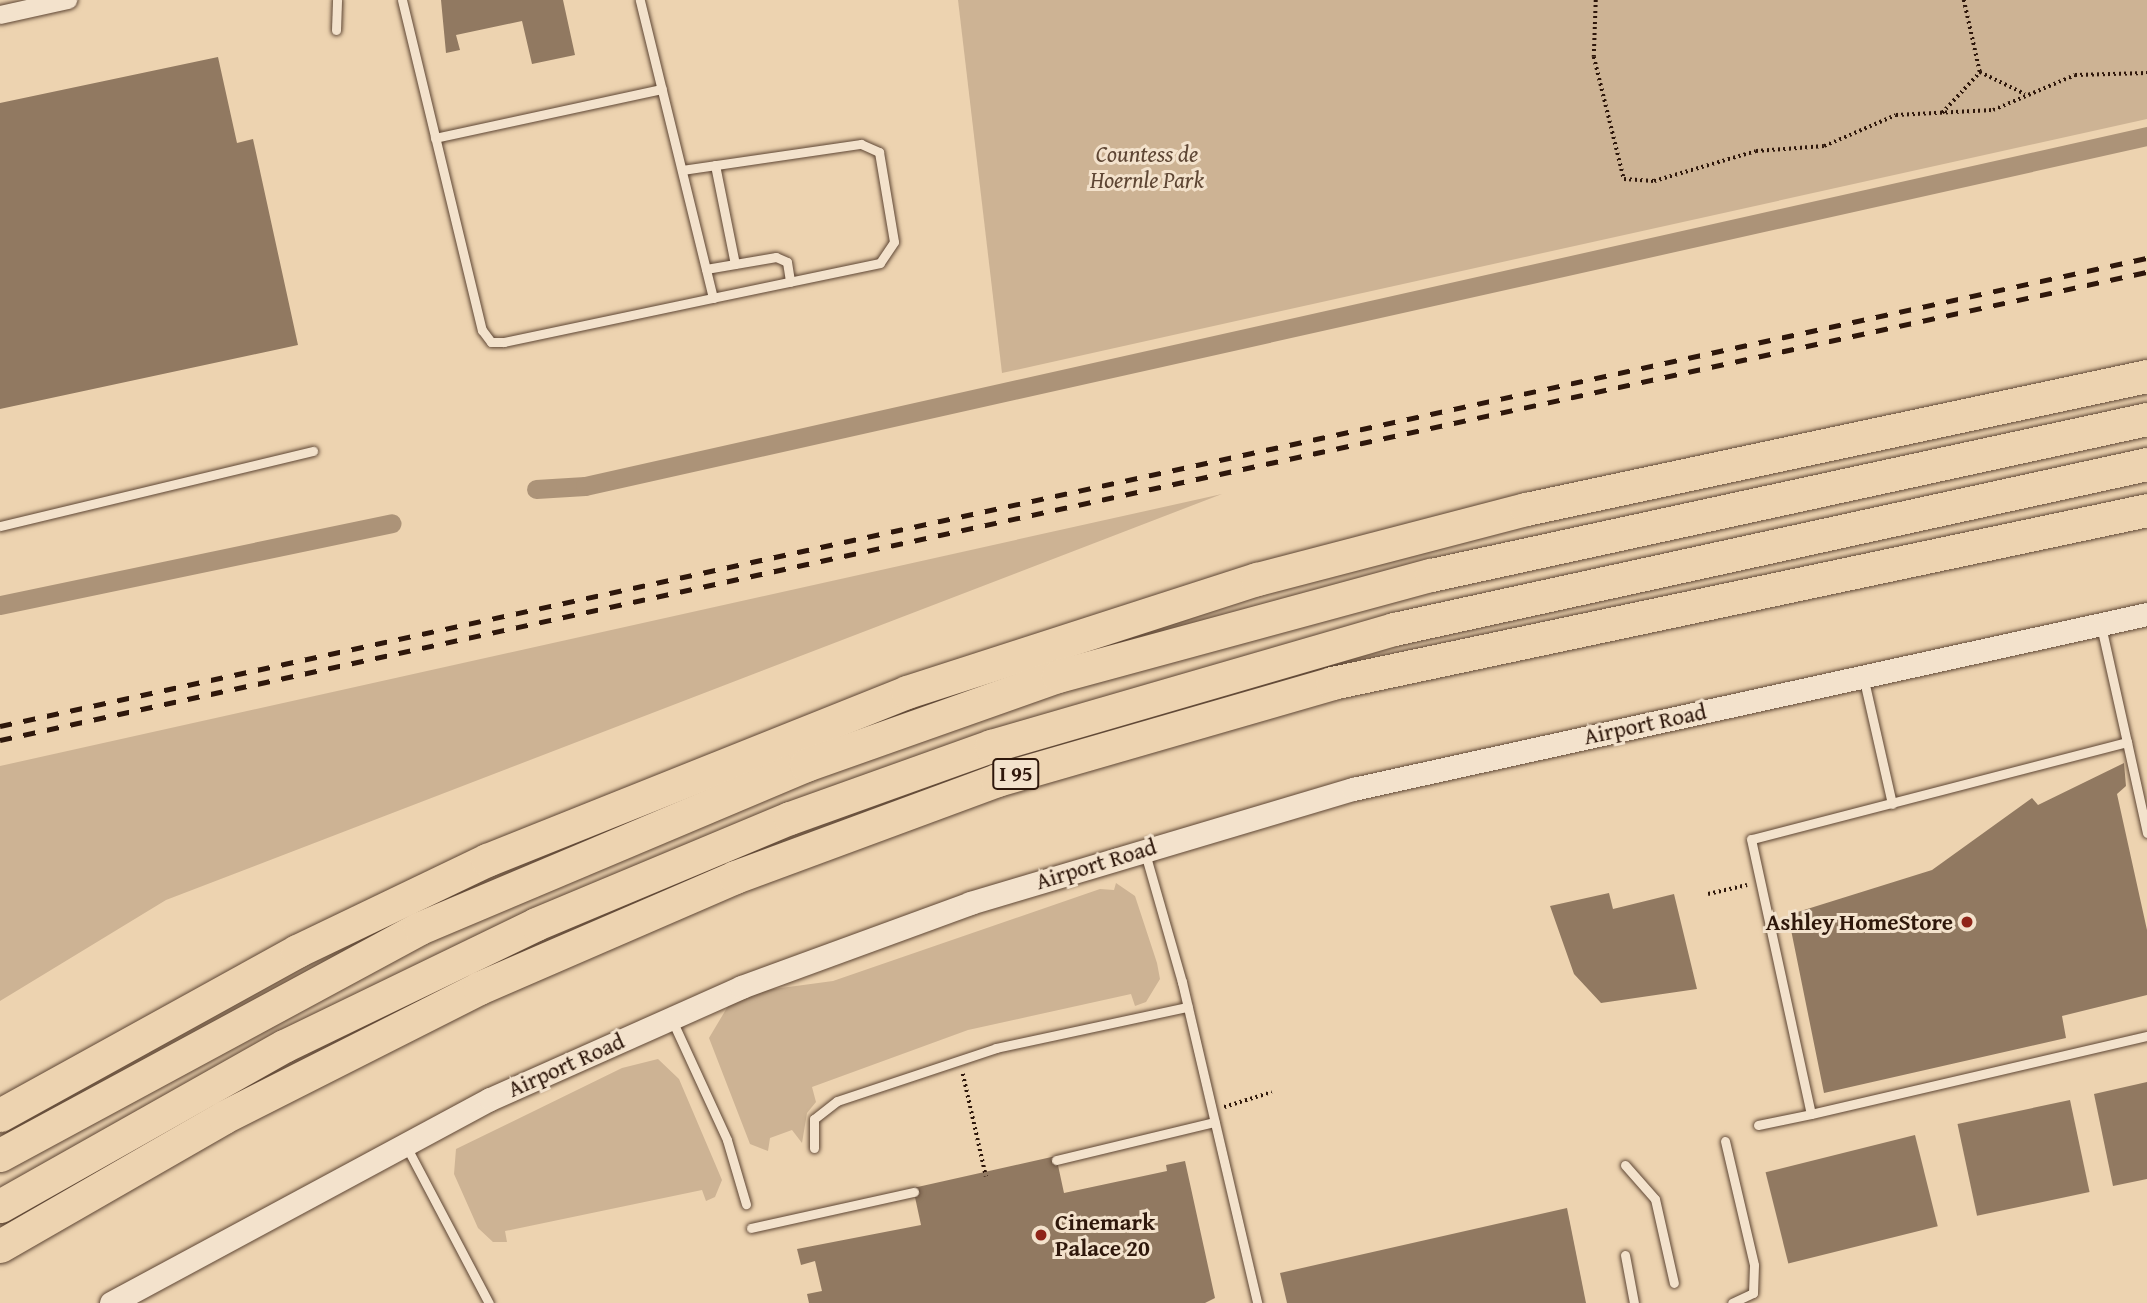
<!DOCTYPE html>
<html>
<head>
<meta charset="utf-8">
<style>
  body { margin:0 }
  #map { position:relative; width:2147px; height:1303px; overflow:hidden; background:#edd3b0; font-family:"Gentium Book Plus",serif }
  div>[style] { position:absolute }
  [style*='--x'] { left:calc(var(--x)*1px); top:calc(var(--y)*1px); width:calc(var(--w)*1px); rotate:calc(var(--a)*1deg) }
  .green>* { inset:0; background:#cdb394 }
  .canal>* { height:19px; margin:-9.5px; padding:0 9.5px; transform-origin:9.5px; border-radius:9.5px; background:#ac9378 }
  .building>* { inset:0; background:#917961; transform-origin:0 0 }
  .path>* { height:3.5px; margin-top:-1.75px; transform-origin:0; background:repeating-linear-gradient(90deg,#2e170b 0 2px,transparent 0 5.5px) }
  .roads { filter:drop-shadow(0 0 2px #5e4634) drop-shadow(0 0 2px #5e4634) }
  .service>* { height:9px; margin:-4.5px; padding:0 4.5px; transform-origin:4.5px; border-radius:4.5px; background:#f3e2cc }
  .minor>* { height:18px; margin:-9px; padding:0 9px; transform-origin:9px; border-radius:9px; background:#f3e2cc }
  .tertiary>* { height:23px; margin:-11.5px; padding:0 11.5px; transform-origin:11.5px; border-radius:11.5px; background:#f3e2cc }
  .motorway>* { height:33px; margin:-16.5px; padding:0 16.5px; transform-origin:16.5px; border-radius:16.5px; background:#edd3b0 }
  .rail>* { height:5px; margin-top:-2.5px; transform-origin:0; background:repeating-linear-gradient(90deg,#2e170b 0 12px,transparent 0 24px) }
  .dots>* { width:19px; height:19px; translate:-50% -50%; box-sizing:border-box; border:4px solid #f3e2cc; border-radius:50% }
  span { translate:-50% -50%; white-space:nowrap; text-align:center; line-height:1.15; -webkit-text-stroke:6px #f3e2cc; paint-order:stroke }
  .shield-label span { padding:2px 5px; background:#f3e2cc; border:2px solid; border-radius:5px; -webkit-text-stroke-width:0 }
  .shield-label { font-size:21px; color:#2e170b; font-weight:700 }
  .park-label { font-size:23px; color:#5e4634; font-style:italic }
  .street-label { font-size:23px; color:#2e170b }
  .poi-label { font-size:23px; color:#2e170b; font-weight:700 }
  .right { translate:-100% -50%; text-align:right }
  .left { translate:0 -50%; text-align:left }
</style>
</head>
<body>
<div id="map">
  <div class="green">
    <div style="clip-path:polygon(958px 0,2147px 0,2147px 119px,1002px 373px)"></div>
    <div style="clip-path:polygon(1222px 494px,166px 900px,0 1001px,0 766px)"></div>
    <div style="clip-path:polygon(1116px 883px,1135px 896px,1157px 963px,1160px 979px,1146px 1002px,1135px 1006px,1131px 994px,968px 1030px,812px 1087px,816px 1102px,807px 1113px,802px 1143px,792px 1130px,770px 1138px,768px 1151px,750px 1144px,709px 1038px,728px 1006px,766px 990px,833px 981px,1100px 889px,1114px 890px)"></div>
    <div style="clip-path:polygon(658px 1059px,679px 1079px,722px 1180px,715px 1197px,706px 1201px,702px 1190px,505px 1231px,507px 1242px,493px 1242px,478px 1228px,454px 1174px,456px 1149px,622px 1068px)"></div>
  </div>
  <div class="canal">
    <div style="--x:536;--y:489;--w:49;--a:-3.5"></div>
    <div style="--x:585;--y:486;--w:1601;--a:-12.63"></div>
    <div style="--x:0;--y:605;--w:400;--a:-11.8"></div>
  </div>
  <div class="building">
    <div style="clip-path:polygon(441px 0,563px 0,575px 55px,532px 64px,522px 21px,456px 35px,460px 50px,446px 53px)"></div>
    <div style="clip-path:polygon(218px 57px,237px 143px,253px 139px,298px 345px,0 409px,0 103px)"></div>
    <div style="clip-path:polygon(2124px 763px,2126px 786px,2117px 794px,2147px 930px,2147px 995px,2062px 1016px,2066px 1038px,1824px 1093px,1788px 915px,1932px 870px,2032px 798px,2038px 805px)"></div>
    <div style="clip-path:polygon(1609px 893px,1613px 909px,1674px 894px,1697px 989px,1601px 1003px,1574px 974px,1550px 906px)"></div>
    <div style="clip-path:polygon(2147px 1082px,2147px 1179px,2113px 1186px,2094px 1094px)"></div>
    <div style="left:2070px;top:1100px;width:94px;height:115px;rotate:78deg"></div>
    <div style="left:1915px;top:1135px;width:94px;height:154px;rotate:76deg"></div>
    <div style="clip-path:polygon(1056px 1156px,1064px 1193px,1167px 1171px,1166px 1165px,1185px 1161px,1215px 1298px,1205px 1303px,809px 1303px,807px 1294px,822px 1291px,815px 1261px,801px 1265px,797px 1249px,921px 1225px,913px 1188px)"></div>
    <div style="clip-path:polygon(1567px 1208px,1586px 1303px,1287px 1303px,1280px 1273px)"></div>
  </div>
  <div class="path">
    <div style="--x:1596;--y:0;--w:57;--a:92"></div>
    <div style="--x:1594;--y:57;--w:126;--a:76.2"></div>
    <div style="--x:1624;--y:179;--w:30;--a:4"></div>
    <div style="--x:1654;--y:181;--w:106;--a:-16.4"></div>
    <div style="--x:1756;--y:151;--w:68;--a:-4.2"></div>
    <div style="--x:1824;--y:146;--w:78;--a:-23.3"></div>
    <div style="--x:1896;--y:115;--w:97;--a:-3"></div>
    <div style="--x:1993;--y:110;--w:89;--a:-23.1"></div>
    <div style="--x:2075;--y:75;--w:72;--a:-1.6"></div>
    <div style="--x:1964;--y:0;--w:74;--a:77.5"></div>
    <div style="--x:1942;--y:113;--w:56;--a:-47.2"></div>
    <div style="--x:1980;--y:72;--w:50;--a:26.1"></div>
    <div style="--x:1708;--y:894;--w:40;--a:-13"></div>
    <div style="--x:963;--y:1074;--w:105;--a:77.3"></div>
    <div style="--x:1224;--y:1107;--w:50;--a:-17.4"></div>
  </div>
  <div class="roads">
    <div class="service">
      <div style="--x:402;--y:0;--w:340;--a:76.4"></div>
      <div style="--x:482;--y:330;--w:15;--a:53"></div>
      <div style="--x:491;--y:342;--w:13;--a:0"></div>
      <div style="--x:504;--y:342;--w:214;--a:-11.9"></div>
      <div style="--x:713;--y:298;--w:307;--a:-103.8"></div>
      <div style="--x:336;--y:30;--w:30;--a:-88"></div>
      <div style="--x:435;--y:138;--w:232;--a:-12.2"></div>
      <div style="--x:715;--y:165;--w:101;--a:78.6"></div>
      <div style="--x:682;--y:170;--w:181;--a:-8.3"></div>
      <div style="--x:861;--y:144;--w:20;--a:24"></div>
      <div style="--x:879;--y:152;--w:91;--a:80.5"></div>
      <div style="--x:894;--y:242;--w:25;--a:124"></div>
      <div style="--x:880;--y:263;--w:171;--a:168.2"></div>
      <div style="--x:706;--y:269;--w:71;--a:-9.7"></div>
      <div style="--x:776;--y:257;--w:12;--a:24"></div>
      <div style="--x:787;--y:262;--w:20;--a:81"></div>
      <div style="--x:0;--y:526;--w:322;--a:-13.5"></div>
      <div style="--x:2101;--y:626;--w:119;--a:77.4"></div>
      <div style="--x:1863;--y:676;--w:131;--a:77.2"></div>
      <div style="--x:2147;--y:833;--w:93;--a:-102.4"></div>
      <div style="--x:2127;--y:742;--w:388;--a:165.5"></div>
      <div style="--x:1751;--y:839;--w:281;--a:77.7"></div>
      <div style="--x:1811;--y:1114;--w:345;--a:-13.1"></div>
      <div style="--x:1145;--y:853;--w:134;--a:74"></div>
      <div style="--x:1182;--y:982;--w:330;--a:76.8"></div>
      <div style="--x:671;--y:1018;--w:134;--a:65.3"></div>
      <div style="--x:727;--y:1140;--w:67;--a:73.5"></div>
      <div style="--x:1758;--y:1125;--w:54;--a:-11.7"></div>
      <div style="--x:1725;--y:1141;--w:127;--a:76.8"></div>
      <div style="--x:1754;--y:1265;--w:28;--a:92"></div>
      <div style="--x:1753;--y:1293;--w:23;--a:155"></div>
      <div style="--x:405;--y:1144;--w:180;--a:62.2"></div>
      <div style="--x:814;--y:1148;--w:29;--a:-90"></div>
      <div style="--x:814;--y:1119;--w:29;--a:-38"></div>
      <div style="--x:837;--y:1101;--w:168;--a:-18.4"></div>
      <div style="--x:996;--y:1048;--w:196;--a:-12.1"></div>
      <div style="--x:1056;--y:1160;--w:163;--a:-13.5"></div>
      <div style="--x:1625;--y:1165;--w:45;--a:48.6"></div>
      <div style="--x:1655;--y:1199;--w:86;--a:77.3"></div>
      <div style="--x:751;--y:1228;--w:167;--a:-12.5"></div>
      <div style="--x:1625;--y:1255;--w:49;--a:79.4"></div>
    </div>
    <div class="minor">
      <div style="--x:0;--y:15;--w:70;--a:-12.4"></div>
    </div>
    <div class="tertiary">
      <div style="--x:111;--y:1303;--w:430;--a:-28.3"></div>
      <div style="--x:490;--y:1099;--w:275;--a:-24"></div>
      <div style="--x:741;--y:987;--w:244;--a:-20.1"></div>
      <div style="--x:970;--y:903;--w:400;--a:-16.6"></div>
      <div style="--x:1353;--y:789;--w:813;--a:-12.43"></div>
    </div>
    <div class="motorway">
      <div style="--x:0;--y:1115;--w:339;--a:-28.9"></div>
      <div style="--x:297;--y:951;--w:211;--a:-25.6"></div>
      <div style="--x:487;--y:860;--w:452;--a:-21.8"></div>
      <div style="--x:907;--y:692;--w:368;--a:-17.9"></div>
      <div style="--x:1257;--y:579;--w:278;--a:-14.6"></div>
      <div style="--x:1526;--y:509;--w:635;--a:-12.09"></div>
      <div style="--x:0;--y:1155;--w:477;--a:-28.4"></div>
      <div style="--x:420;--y:928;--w:419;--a:-22.9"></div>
      <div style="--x:806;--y:765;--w:267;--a:-19.5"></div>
      <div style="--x:1058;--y:676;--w:386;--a:-15.2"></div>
      <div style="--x:1431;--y:575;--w:733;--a:-12.29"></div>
      <div style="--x:0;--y:1206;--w:326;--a:-29.4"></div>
      <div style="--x:284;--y:1046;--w:280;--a:-25.8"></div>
      <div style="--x:536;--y:924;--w:275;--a:-22.7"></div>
      <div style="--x:790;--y:818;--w:214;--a:-19.7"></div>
      <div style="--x:991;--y:746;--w:420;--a:-16.2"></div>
      <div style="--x:1394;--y:629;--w:771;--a:-12.36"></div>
      <div style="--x:0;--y:1246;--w:258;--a:-29.9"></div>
      <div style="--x:224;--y:1117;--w:286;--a:-26.8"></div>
      <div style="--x:479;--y:988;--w:279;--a:-23.4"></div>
      <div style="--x:735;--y:877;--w:279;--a:-20.3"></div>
      <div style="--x:997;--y:780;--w:349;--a:-16.1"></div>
      <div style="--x:1332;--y:683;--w:833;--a:-11.98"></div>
    </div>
  </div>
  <div class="rail">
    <div style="--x:0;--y:726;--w:2197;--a:-12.3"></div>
    <div style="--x:0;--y:740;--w:2197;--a:-12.3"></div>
  </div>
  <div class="dots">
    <div style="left:1967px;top:922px;background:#8f2418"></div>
    <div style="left:1041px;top:1235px;background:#8f2418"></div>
  </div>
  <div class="shield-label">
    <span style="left:1016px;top:774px">I 95</span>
  </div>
  <div class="park-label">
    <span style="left:1147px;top:167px">Countess de<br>Hoernle Park</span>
  </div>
  <div class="street-label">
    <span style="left:1645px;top:724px;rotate:-12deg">Airport Road</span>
    <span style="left:1096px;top:864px;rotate:-17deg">Airport Road</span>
    <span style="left:566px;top:1065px;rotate:-24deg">Airport Road</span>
  </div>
  <div class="poi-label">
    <span class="right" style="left:1953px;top:922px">Ashley HomeStore</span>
    <span class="left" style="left:1055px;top:1235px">Cinemark<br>Palace 20</span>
  </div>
</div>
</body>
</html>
